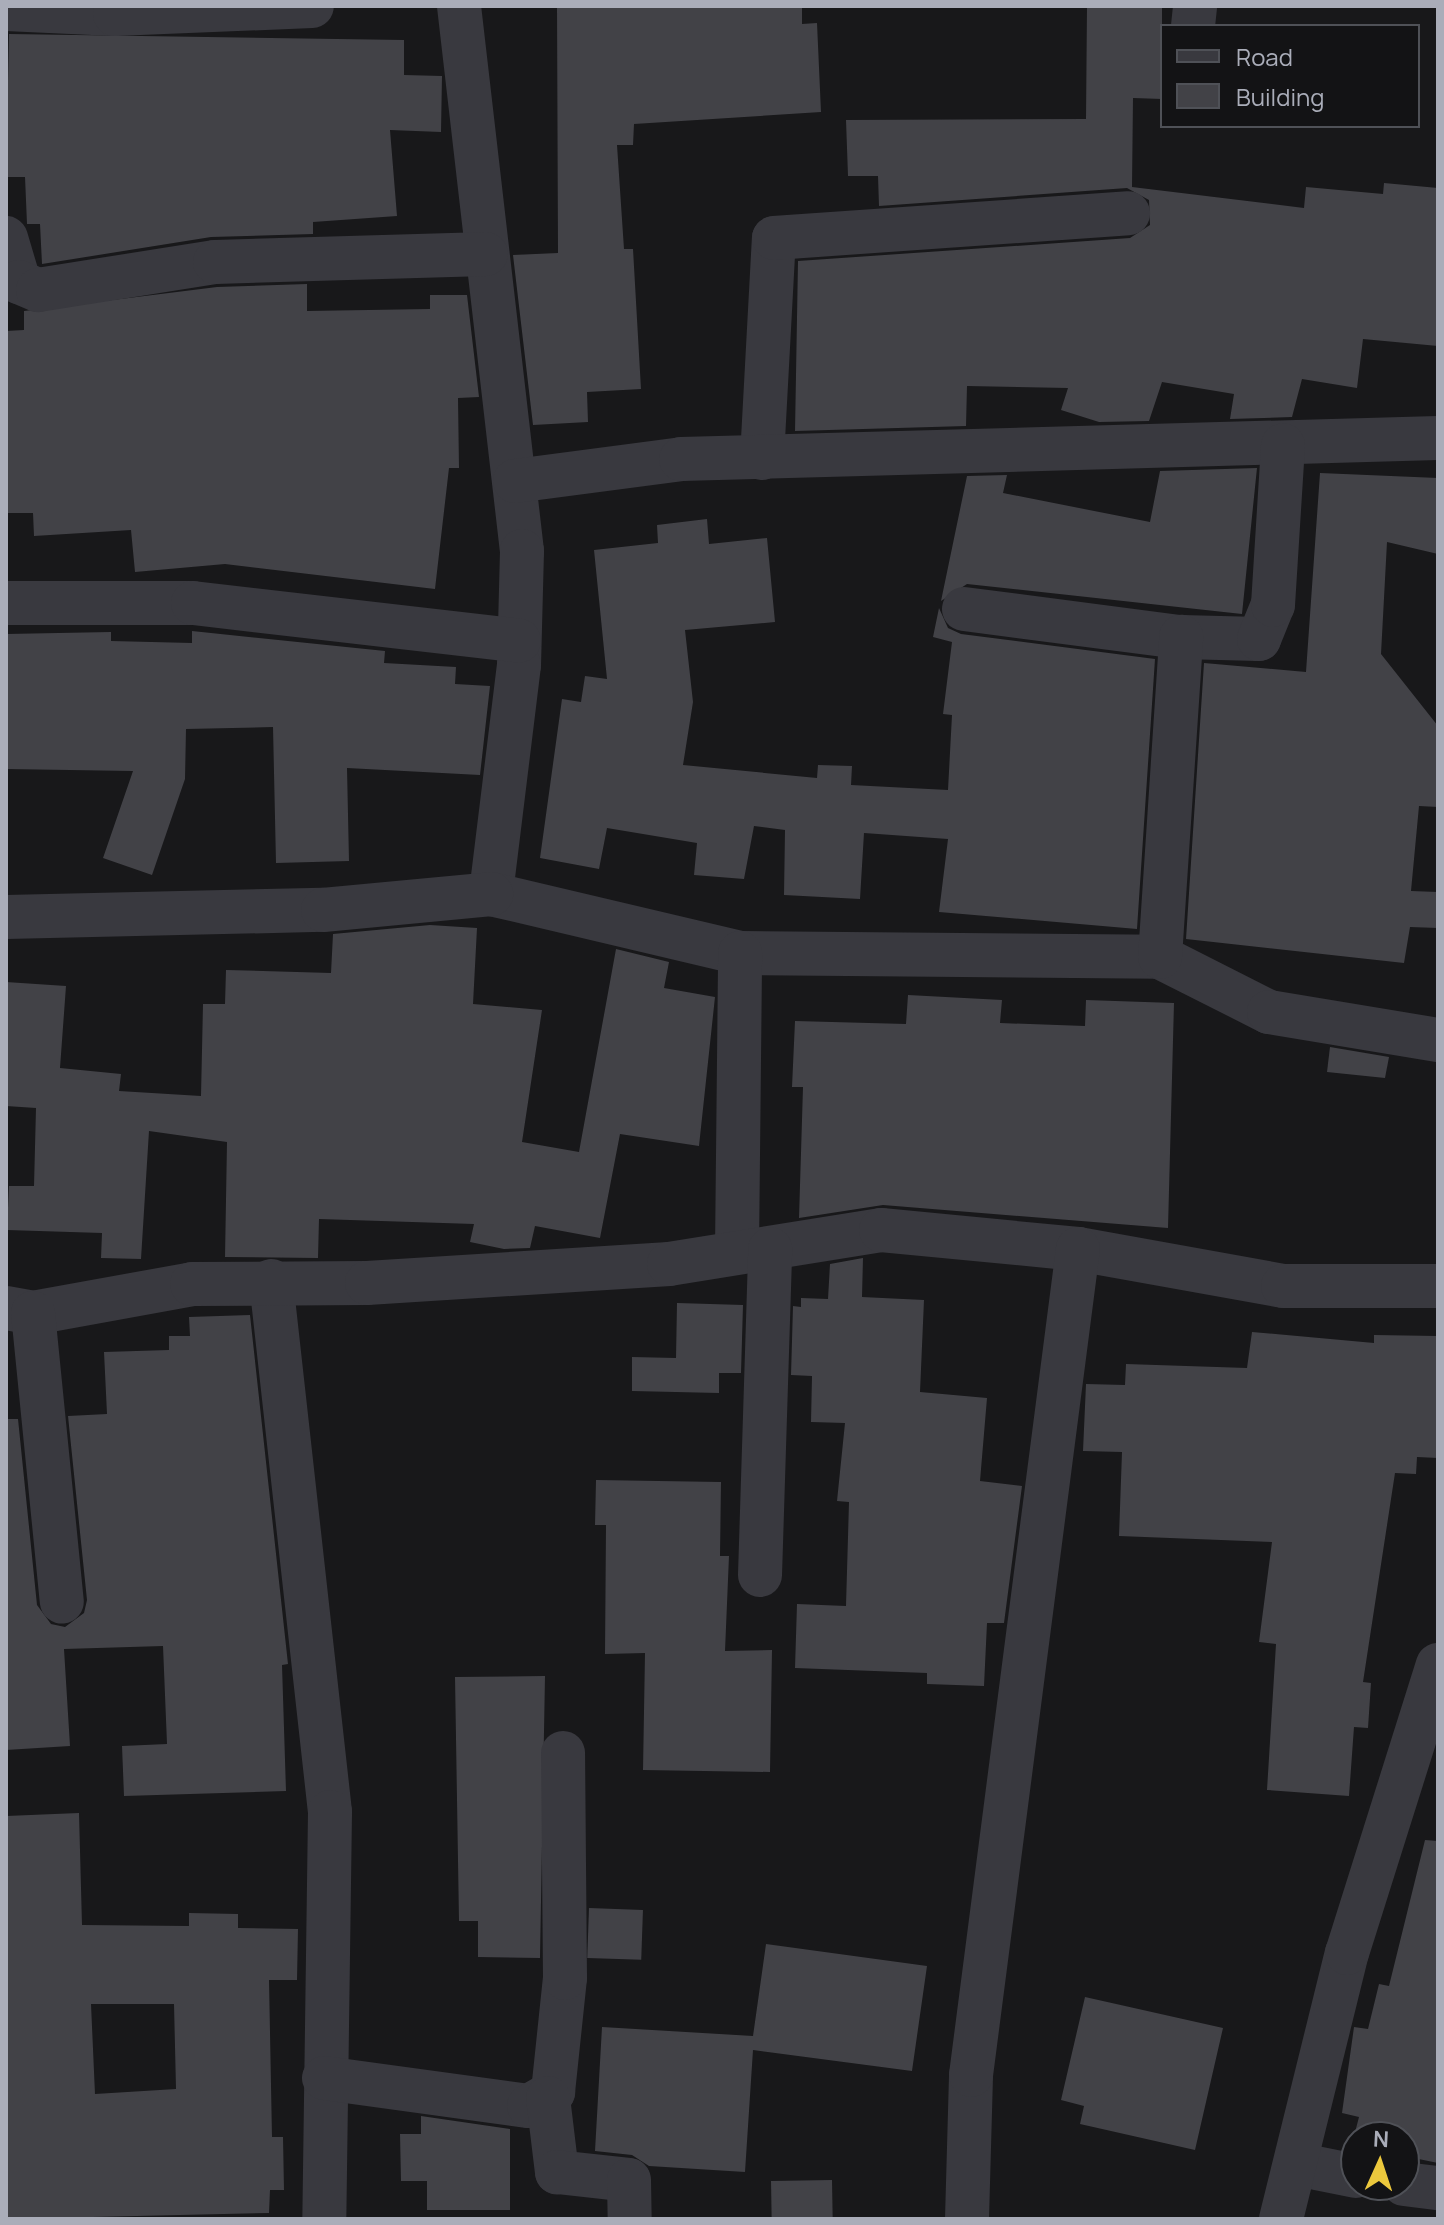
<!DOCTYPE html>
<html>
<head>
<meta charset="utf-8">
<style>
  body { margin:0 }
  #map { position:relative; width:1444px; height:2225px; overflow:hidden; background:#18181a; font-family:Manrope,sans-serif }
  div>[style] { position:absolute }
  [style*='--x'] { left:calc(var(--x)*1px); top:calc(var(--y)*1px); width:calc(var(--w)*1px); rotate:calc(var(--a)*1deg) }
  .building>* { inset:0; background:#424247; transform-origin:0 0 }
  .minor>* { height:44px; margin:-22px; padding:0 22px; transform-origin:22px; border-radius:22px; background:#39393f }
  span { translate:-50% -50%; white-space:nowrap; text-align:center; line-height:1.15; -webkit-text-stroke:7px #131315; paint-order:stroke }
  .frame { position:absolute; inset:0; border:8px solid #aaadb9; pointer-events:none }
  .legend { position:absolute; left:1160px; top:24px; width:260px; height:104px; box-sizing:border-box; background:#131315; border:2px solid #4f5157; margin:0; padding:10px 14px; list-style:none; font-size:24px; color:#aaadb9 }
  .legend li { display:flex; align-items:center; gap:16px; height:40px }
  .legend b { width:40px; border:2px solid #4f5157 }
  .north { position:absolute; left:1340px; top:2121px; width:80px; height:80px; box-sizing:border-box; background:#131315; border:2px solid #4f5157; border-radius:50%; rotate:3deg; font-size:22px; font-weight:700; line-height:32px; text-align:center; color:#aaadb9 }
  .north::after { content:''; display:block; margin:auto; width:28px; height:36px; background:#ecc83d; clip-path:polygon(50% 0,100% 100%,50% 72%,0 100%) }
</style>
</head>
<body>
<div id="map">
  <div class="building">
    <div style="clip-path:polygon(557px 6px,802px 6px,802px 24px,817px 23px,821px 112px,634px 124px,633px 145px,617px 145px,624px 249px,633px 249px,641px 389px,587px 392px,588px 422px,533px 425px,513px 255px,558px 253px)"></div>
    <div style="clip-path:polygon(1087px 6px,1162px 6px,1162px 99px,1133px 98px,1132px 187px,1304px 208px,1306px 187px,1383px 194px,1384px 183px,1438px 188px,1438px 346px,1363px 339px,1357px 388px,1302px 379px,1292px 417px,1230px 419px,1234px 394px,1162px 382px,1149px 421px,1099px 422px,1061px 410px,1068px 388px,967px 386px,966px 426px,795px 431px,798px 261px,1130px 238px,1150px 225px,1149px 200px,1127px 188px,879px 206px,878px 176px,848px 176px,846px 120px,1086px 119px)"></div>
    <div style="clip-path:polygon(9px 34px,404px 40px,404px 75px,442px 76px,441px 132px,390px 130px,397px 216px,313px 222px,313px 234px,211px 237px,42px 264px,40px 224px,27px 224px,25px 177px,6px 177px)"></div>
    <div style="clip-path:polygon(307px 284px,307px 311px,430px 309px,430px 295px,467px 295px,479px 397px,458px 398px,459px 468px,449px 468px,435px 589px,225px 564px,135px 572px,131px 530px,34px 536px,33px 513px,6px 513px,6px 331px,24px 330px,24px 311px,217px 287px)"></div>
    <div style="clip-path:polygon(1257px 468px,1242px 614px,967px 584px,941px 601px,967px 476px,1007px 475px,1003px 493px,1150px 522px,1160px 471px)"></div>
    <div style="clip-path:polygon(1320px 473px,1438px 478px,1438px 554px,1387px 542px,1381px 654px,1438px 726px,1438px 807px,1419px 806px,1411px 891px,1438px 892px,1438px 928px,1410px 927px,1404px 963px,1186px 939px,1204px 663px,1306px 672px)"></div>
    <div style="clip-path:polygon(707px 519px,709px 544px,767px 538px,775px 622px,685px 630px,693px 702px,683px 765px,817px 778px,818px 765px,852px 766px,851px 785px,948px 790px,952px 715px,943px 714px,952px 642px,933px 637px,939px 608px,948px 628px,961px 634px,1155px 659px,1137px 929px,939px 912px,948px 839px,864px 833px,860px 899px,784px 895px,785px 830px,754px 826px,744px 879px,694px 875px,697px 843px,607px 828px,599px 869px,540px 858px,562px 699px,581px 702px,585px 676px,607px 679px,594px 550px,658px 543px,657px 525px)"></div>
    <div style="clip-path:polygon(192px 631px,385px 651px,384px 663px,456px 667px,455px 684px,490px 686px,480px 775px,347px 768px,349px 861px,276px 863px,273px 727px,186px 729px,185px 779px,152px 875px,103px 858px,133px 771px,6px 769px,6px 634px,111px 632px,111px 641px,192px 643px)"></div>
    <div style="clip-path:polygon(430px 925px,477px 928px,473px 1004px,542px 1010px,522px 1142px,579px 1152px,616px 949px,669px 962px,664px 988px,715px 997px,699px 1146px,620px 1134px,600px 1238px,535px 1226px,530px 1248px,504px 1249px,470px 1242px,474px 1224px,319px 1219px,318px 1258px,225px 1257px,227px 1142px,149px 1131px,141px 1259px,101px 1258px,102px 1233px,7px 1230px,9px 1186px,34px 1186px,36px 1108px,6px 1106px,6px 982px,66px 986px,60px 1068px,121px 1074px,119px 1091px,201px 1096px,203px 1004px,225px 1004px,226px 970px,331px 973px,333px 934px)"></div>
    <div style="clip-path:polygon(908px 995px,1002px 1000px,1000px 1023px,1085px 1026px,1086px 1000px,1174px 1003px,1168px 1228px,883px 1205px,799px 1218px,803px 1087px,792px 1087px,795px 1021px,906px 1024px)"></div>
    <div style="clip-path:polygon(1330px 1047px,1389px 1057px,1385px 1078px,1327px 1072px)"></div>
    <div style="clip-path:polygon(863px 1258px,862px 1297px,924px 1300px,920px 1392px,987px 1398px,980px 1481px,1022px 1486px,1004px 1623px,987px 1623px,984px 1686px,927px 1684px,927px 1673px,795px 1668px,797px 1604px,846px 1606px,849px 1502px,837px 1501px,845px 1423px,811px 1422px,812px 1376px,791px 1375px,793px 1306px,801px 1307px,801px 1298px,828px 1299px,830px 1264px)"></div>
    <div style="clip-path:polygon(677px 1303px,743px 1305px,741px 1373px,719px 1373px,719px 1393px,632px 1391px,632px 1357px,676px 1358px)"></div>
    <div style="clip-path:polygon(250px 1315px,288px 1664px,282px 1665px,286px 1791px,124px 1796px,122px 1746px,167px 1744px,163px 1646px,64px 1649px,70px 1746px,6px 1750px,6px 1419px,18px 1419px,37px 1605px,51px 1624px,65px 1627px,84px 1613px,87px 1600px,68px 1416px,107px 1414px,104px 1352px,169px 1350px,169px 1336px,190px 1336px,189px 1317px)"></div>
    <div style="clip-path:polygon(1252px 1332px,1374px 1343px,1374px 1335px,1438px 1336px,1438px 1458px,1417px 1457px,1416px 1474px,1395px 1473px,1363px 1682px,1371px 1683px,1368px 1728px,1354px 1727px,1349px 1796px,1267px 1790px,1276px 1644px,1259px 1642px,1272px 1542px,1119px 1536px,1122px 1452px,1083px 1451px,1086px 1384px,1125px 1385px,1126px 1364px,1247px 1368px)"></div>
    <div style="clip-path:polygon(596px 1480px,721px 1482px,720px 1556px,729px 1556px,725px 1651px,772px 1650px,770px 1772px,643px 1770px,645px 1653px,605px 1654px,606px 1525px,595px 1525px)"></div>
    <div style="clip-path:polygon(545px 1676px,540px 1958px,478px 1957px,478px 1921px,459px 1921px,455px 1677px)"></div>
    <div style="clip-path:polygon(evenodd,79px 1813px,82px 1925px,189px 1926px,189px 1913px,238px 1914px,238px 1928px,298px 1929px,297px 1980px,269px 1980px,272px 2137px,283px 2137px,284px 2190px,270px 2190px,269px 2213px,6px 2219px,6px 1816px,79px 1813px,91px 2004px,174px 2004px,176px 2089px,95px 2094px,91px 2004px)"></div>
    <div style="clip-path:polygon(1425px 1840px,1438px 1841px,1438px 2163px,1404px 2156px,1404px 2137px,1356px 2137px,1352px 2144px,1359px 2117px,1342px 2113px,1354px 2027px,1368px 2029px,1379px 1984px,1389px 1986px)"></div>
    <div style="left:589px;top:1908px;width:54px;height:50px;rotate:2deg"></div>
    <div style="clip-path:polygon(766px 1944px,927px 1966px,912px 2071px,753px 2050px,745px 2172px,649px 2166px,632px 2155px,595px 2151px,602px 2027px,753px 2036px)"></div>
    <div style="clip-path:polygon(1085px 1997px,1223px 2028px,1195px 2150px,1080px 2124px,1084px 2106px,1061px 2100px)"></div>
    <div style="clip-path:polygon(421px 2116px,510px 2129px,510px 2210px,427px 2210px,427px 2181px,401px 2181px,400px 2134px,421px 2134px)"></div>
    <div style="left:832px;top:2180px;width:39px;height:61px;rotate:89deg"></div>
  </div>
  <div class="minor">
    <div style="--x:459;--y:6;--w:549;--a:83.41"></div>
    <div style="--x:522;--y:551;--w:114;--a:91.5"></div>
    <div style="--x:519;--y:665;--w:231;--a:97"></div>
    <div style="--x:491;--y:894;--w:256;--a:13.3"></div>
    <div style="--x:740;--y:953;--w:420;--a:0.5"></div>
    <div style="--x:1160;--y:957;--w:122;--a:26.8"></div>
    <div style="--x:1269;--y:1012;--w:171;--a:9.4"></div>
    <div style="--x:6;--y:9;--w:109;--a:2.6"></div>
    <div style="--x:115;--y:14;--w:197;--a:-2.3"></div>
    <div style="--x:1193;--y:26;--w:20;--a:-84"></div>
    <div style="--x:6;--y:238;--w:46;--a:73.5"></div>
    <div style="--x:19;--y:282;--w:21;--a:23"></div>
    <div style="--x:38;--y:290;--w:179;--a:-9"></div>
    <div style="--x:215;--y:262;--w:271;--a:-1.7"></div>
    <div style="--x:762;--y:458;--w:220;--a:-86.9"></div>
    <div style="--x:774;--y:238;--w:355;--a:-4"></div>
    <div style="--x:515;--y:481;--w:167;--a:-7.5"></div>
    <div style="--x:681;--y:459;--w:757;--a:-1.59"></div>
    <div style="--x:6;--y:603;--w:187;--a:0"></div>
    <div style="--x:193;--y:603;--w:328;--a:6.6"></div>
    <div style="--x:964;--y:609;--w:219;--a:7.4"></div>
    <div style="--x:1181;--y:637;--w:78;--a:1.5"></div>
    <div style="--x:1259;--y:639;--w:37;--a:-68"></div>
    <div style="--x:1273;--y:605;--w:160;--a:-86.4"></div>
    <div style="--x:6;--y:917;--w:317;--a:-1.3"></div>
    <div style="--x:323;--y:910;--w:169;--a:-5.4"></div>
    <div style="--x:1160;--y:957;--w:321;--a:-86.2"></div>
    <div style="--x:737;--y:1251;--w:298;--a:-89.4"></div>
    <div style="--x:271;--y:1281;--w:534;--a:83.66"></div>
    <div style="--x:330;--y:1812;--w:407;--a:90.8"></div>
    <div style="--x:6;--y:1308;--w:27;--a:10"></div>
    <div style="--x:33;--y:1313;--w:162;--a:-10.3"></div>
    <div style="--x:192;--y:1284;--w:175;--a:-0.3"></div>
    <div style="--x:367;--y:1283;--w:303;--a:-3.6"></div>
    <div style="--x:669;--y:1264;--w:215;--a:-9.1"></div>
    <div style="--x:881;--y:1230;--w:198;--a:5.5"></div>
    <div style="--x:1078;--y:1249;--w:208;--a:10.2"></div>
    <div style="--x:1283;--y:1286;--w:155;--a:0"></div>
    <div style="--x:33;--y:1313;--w:290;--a:84.3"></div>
    <div style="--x:760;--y:1575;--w:326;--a:-88.2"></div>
    <div style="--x:324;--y:2078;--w:207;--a:7.8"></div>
    <div style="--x:529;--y:2106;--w:28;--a:-30"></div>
    <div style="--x:553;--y:2092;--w:115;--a:-84"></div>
    <div style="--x:565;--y:1978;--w:225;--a:-90.5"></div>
    <div style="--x:548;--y:2098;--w:75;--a:83.1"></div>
    <div style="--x:557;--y:2172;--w:72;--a:6.3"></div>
    <div style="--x:629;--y:2180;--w:39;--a:89"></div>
    <div style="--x:1296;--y:2164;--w:61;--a:11.3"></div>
    <div style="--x:1404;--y:2184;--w:34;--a:7"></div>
    <div style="--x:967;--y:2219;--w:144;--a:-88.4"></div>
    <div style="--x:971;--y:2075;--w:833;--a:-82.62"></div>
    <div style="--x:1281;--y:2219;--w:274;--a:-76.1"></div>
    <div style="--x:1347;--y:1953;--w:302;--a:-72.5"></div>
  </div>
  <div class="frame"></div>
  <ul class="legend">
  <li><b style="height:10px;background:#39393f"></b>Road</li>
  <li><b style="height:22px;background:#424247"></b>Building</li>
  </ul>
  <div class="north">N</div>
</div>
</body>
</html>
